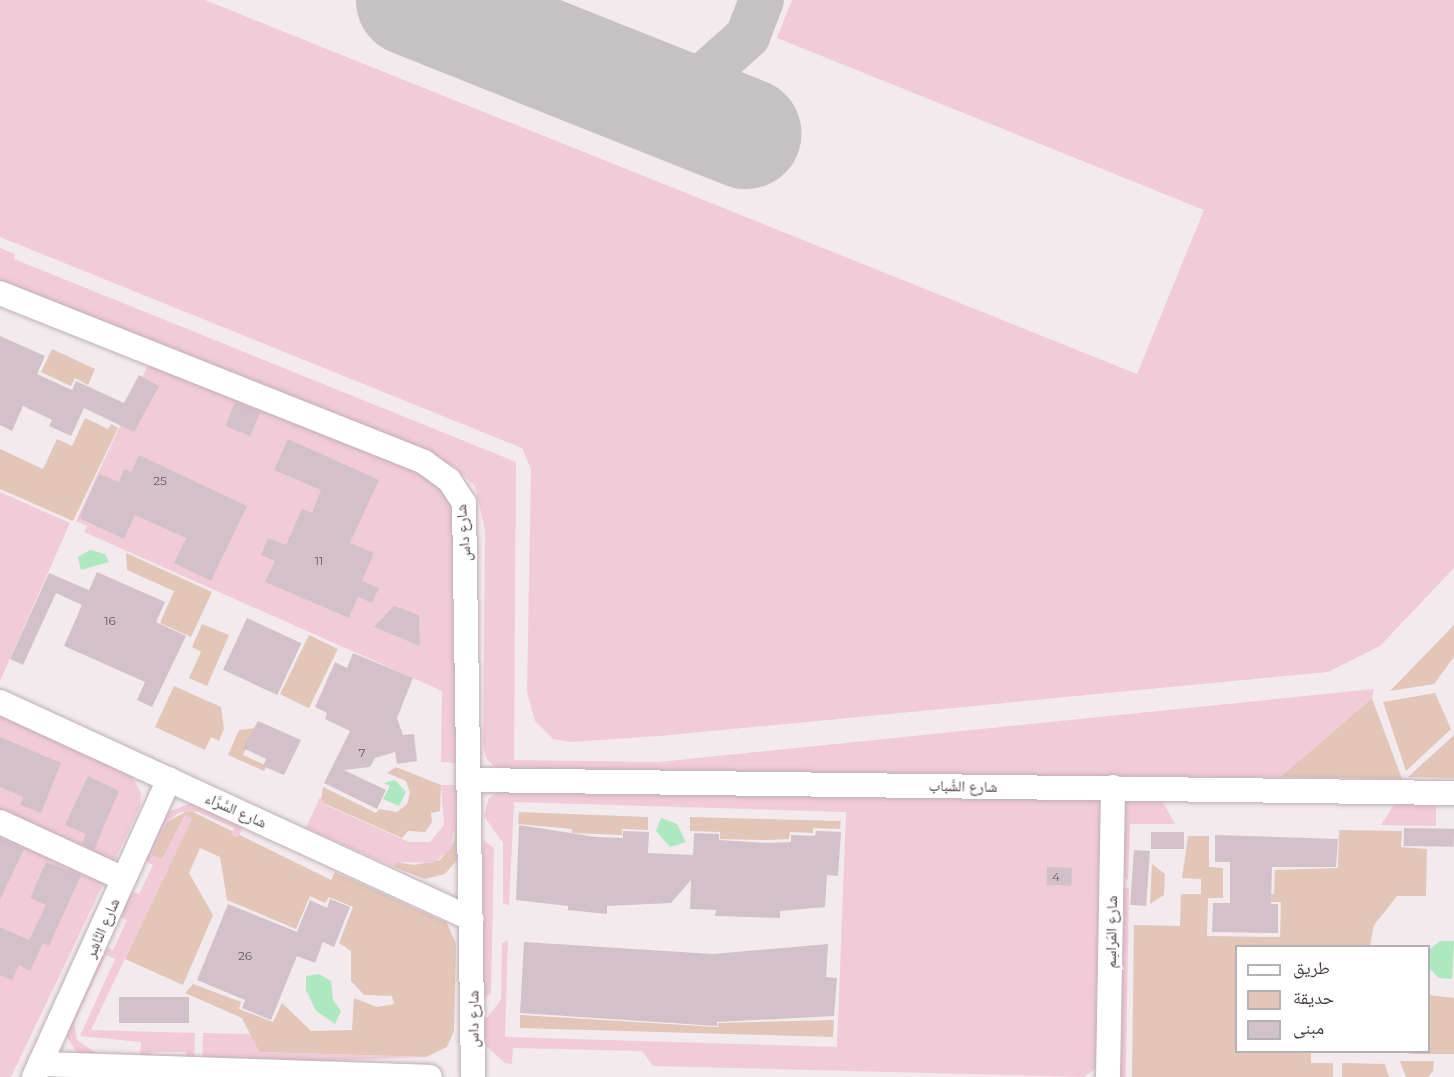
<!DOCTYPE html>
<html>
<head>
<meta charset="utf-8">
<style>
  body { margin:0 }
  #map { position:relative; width:1454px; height:1077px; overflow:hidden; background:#f3eaee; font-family:Montserrat,"Noto Naskh Arabic",sans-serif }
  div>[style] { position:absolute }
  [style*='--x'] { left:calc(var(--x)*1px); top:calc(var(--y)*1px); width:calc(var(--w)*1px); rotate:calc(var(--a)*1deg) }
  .green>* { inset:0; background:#e2c6b8; transform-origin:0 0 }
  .sand>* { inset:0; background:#f2cbd8; transform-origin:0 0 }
  .water>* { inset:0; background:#aee8bf }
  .taxiway>* { height:45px; margin:-22.5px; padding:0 22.5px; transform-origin:22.5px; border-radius:22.5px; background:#c6c1c3 }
  .runway>* { height:111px; margin:-55.5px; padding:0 55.5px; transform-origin:55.5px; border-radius:55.5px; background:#c6c1c3 }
  .building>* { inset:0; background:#d3c1ca; transform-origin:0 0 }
  .roads { filter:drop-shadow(0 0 2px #beaeb5) drop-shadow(0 0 2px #beaeb5) }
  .minor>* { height:24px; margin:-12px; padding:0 12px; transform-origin:12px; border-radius:12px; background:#fff }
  span { translate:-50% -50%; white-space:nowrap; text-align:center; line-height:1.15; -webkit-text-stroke:4.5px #fff; paint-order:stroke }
  .number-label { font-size:12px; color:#695b62 }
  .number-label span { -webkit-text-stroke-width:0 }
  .street-label { font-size:15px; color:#463940 }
  .legend { position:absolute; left:1235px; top:945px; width:195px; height:108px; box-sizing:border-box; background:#fff; border:2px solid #b5b0b3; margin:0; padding:8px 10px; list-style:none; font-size:18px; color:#463940 }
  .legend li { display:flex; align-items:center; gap:12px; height:30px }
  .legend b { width:30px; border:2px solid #b5b0b3 }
</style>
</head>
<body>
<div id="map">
  <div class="green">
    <div style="clip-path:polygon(52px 349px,95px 369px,88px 385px,75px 378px,71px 386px,41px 372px)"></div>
    <div style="clip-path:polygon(85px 418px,108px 429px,111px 424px,118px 428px,73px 521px,0 489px,0 449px,43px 469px,57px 439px,72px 446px)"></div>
    <div style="clip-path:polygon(126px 553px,212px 592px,191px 637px,160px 623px,174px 591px,127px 570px)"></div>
    <div style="clip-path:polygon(202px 624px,229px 635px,207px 686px,189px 678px,201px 652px,192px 647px)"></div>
    <div style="clip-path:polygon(1454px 625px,1454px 657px,1434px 684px,1390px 691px)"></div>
    <div style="left:309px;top:635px;width:32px;height:66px;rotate:26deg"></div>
    <div style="clip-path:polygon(174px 686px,221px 707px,224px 729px,219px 741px,211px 737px,205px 750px,155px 727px)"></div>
    <div style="clip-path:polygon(1435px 693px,1451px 729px,1406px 771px,1383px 702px)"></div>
    <div style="clip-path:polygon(1372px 698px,1402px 779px,1280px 777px)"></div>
    <div style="clip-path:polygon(256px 728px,243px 755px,267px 766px,264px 771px,228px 755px,239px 730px)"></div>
    <div style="clip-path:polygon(1454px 735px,1454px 778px,1408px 777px)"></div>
    <div style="clip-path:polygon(396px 767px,441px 785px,440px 811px,431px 813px,432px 822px,425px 832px,408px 831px,402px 838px,321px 802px,323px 787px,376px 813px,379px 809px,397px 812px,407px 804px,410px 793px,406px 781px,387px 773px)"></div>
    <div style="clip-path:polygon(189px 810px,331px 880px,335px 872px,447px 923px,456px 944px,454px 1031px,447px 1047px,426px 1057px,259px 1052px,242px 1018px,185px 993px,193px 984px,241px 1002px,239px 1009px,273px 1022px,282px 1003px,311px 1031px,352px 1030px,354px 998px,377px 1007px,394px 1004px,392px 996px,364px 995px,351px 981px,351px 951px,339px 943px,353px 907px,329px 897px,325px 903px,310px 896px,296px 929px,227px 900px,220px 857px,200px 848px,189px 873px,213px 915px,183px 985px,125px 959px,192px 818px,185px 815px,162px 860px,151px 855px,167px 822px)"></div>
    <div style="clip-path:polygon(519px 812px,648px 817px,648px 830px,622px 829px,622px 835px,572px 833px,572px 829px,518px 824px)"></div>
    <div style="clip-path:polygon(690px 817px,841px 821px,840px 829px,813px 828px,813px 833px,790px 832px,789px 839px,768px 840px,720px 839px,720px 832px,690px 831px)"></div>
    <div style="clip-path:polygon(456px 819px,464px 819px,462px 854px,445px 874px,425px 879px,394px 867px,397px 862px,414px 865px,440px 860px,454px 842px)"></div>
    <div style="clip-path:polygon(1339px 830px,1402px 831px,1401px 847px,1427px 849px,1426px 896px,1397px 896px,1374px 925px,1370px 946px,1236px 946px,1236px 1052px,1311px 1052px,1311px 1063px,1333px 1063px,1333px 1077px,1132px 1077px,1134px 925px,1180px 926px,1181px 894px,1201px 894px,1201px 879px,1182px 878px,1188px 836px,1209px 836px,1209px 867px,1223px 868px,1223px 898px,1208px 898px,1207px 936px,1280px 937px,1281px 902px,1263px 902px,1263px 894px,1274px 894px,1275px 870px,1338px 868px)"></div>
    <div style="clip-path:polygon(1152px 864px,1165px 874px,1164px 895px,1150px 904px)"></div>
    <div style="clip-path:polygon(1429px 995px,1454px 998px,1454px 1054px,1403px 1054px,1428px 1052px)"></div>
    <div style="clip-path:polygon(520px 1015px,718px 1027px,718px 1023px,834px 1020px,833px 1037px,520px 1028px)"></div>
    <div style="clip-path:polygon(1400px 1061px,1434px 1061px,1433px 1071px,1428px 1077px,1406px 1077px)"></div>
    <div style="clip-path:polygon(1342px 1063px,1385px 1064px,1389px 1077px,1342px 1077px)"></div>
  </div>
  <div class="sand">
    <div style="clip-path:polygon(0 0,205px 0,1137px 374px,1204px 210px,777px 38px,792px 0,1454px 0,1454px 568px,1380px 646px,1328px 672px,659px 736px,571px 742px,553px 739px,535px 721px,527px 692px,531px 469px,522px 448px,0 237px)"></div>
    <div style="clip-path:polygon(0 248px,15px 254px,14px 259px,516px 462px,514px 760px,659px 762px,1374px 689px,1372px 698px,1280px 777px,501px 773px,486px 758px,483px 744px,485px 530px,475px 486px,454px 466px,0 282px)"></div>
    <div style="clip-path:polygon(149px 363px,425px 473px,455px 502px,465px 763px,441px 762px,442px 691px,84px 532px,87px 526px,76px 521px)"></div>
    <div style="clip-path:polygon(0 492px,70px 523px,0 681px)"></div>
    <div style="clip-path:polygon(0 712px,130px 773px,141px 792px,140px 807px,11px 1077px,0 1077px)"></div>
    <div style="clip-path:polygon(441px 785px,464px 785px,464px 819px,456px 819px,451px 849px,433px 863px,397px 862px,394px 867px,306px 828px,320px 797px,326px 805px,409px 842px,430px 842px,444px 825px)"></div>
    <div style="clip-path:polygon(499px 792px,1102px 798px,1100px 1065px,1084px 1077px,653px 1066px,642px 1051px,513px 1048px,512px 1064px,505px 1063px,484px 1044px,482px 1024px,501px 1000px,502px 943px,508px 940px,505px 1037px,837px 1047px,846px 812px,514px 802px,509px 906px,503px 903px,503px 843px,484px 816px,489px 798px)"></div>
    <div style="clip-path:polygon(1128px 797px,1160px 797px,1175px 824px,1130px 824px,1128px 880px,1120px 874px,1123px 805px)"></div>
    <div style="clip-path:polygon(1398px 798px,1429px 798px,1436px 807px,1436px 826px,1381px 825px)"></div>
    <div style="clip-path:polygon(evenodd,193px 803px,245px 823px,238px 838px,231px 835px,234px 828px,198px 812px,180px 812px,167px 822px,152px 855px,162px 860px,185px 815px,192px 818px,91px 1030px,195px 1033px,194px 1066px,186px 1066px,186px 1052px,151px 1052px,150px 1064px,80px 1057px,65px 1034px,101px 946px,113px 950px,127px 920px,115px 914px,127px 890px,139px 894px,153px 865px,140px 858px,164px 813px,193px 803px,106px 955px,115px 959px,80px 1036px,141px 1042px,140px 1057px,100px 1056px,77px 1040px,74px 1022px,106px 955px)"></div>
    <div style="clip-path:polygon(483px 840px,494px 848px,491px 993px,484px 998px,480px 993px)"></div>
    <div style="left:1129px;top:888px;width:189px;height:12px;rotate:91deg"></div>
    <div style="clip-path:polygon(203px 1033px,250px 1034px,259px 1052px,426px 1057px,202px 1066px)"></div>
  </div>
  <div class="water">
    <div style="clip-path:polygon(90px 550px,105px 554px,109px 562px,81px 570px,78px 557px)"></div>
    <div style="clip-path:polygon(395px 780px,406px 792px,399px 806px,383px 799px,390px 786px,384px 783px)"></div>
    <div style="clip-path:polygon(661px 818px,677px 824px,686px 842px,670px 847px,656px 831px)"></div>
    <div style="clip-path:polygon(1440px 941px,1454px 941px,1452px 979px,1439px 978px,1429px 968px,1429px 950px)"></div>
    <div style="clip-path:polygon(319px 974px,331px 981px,333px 1000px,341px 1011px,335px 1024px,316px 1011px,306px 990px,306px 976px)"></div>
  </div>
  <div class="taxiway">
    <div style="--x:615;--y:84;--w:43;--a:2.7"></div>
    <div style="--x:658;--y:86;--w:44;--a:-11.8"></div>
    <div style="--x:701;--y:77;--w:62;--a:-41.7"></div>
    <div style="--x:747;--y:36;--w:39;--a:-69"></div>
  </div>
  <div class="runway">
    <div style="--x:411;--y:0;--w:360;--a:21.7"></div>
  </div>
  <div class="building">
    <div style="clip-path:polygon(0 336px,45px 356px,37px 374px,72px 390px,76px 381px,124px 403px,139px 375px,159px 386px,134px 432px,84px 408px,71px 436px,49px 426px,52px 420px,23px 406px,12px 431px,0 425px)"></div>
    <div style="left:235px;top:402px;width:27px;height:26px;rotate:22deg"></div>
    <div style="clip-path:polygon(288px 439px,379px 480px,350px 543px,374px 553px,362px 581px,379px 588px,372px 603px,358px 597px,349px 618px,265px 582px,275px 561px,261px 555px,268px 538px,286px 545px,302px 509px,312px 513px,321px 490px,274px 470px)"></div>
    <div style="clip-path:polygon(139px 455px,247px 506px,211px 581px,174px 563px,186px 538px,135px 515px,124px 539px,79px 518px,99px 474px,119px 482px,124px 469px,131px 472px)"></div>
    <div style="clip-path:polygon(97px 572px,165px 602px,156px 622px,186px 636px,152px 707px,137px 700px,145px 682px,64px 646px,82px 605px,56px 593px,23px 665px,10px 659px,49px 573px,89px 590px)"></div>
    <div style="clip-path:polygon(394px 606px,419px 615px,420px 646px,374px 627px)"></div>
    <div style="left:247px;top:618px;width:60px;height:57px;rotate:25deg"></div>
    <div style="clip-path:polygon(353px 653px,413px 678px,397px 718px,403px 735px,414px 734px,417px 761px,397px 764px,395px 752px,375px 758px,370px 767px,344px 770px,386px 790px,377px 809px,324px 783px,350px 731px,325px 719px,327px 713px,315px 707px,335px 662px,347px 668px)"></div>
    <div style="clip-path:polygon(258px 721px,301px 740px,284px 775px,263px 766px,266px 759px,243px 748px)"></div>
    <div style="clip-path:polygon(0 737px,61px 763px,41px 813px,20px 805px,23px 797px,0 787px)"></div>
    <div style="clip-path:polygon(88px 776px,119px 791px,94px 850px,82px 844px,86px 834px,65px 825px)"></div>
    <div style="clip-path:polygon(519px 825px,596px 837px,623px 838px,623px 831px,649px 832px,648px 853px,693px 855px,694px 833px,719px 834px,719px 840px,770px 843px,791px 842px,791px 835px,815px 836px,816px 831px,841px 832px,838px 876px,827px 875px,825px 907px,780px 911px,780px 918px,715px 916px,716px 910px,690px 909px,691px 880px,671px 903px,607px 906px,607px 914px,568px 910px,568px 906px,516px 900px)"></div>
    <div style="left:1404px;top:828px;width:50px;height:18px;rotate:1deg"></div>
    <div style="left:1151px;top:832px;width:33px;height:17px"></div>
    <div style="clip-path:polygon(1215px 835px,1338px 839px,1336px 867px,1272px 867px,1271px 904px,1278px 904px,1278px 933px,1212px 932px,1213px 903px,1230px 903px,1230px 862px,1215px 862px)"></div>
    <div style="clip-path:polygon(0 838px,24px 849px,0 900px)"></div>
    <div style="left:1134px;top:850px;width:16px;height:55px;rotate:4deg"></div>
    <div style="clip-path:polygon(46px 862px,81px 875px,49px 946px,43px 943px,30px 971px,19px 965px,12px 980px,0 975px,0 927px,29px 940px,46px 905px,30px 898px)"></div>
    <div style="left:1047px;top:867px;width:25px;height:18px;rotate:2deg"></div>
    <div style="clip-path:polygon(330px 899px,350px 907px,334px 947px,323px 942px,315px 963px,297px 956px,271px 1020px,242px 1008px,245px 1000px,197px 980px,228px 904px,297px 932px,310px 900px,327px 908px)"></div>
    <div style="clip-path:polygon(524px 942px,713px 954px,828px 944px,826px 977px,837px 978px,834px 1016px,717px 1022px,717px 1026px,520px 1013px)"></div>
    <div style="left:189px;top:997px;width:26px;height:70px;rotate:90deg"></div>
  </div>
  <div class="roads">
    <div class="minor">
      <div style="--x:0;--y:293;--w:456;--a:21.7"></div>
      <div style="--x:424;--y:462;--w:31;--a:36"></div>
      <div style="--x:449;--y:480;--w:27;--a:57"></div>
      <div style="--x:464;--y:503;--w:574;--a:89.1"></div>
      <div style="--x:0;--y:702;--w:519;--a:24.69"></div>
      <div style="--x:471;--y:780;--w:983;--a:0.76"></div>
      <div style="--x:0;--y:822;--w:136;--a:24.7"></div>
      <div style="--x:40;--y:1064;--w:390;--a:1.9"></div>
      <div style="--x:34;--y:1077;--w:327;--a:-65.6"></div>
      <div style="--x:1108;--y:1077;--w:290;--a:-89"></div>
    </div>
  </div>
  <div class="number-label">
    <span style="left:160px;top:481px">25</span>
    <span style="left:319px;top:561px">11</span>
    <span style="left:110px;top:621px">16</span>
    <span style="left:362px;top:753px">7</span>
    <span style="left:1056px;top:877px">4</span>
    <span style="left:245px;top:956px">26</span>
  </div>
  <div class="street-label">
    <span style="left:463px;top:533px;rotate:-95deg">شارع داس</span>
    <span style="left:963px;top:786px;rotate:1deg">شارع الشَّباب</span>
    <span style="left:236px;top:810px;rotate:24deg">شارع السَّرَّاء</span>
    <span style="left:102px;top:928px;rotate:-66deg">شارع النَّاشِر</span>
    <span style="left:1111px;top:932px;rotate:-89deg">شارع المَراسِم</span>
    <span style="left:473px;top:1019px;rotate:-90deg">شارع داس</span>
  </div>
  <ul class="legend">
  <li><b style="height:8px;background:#fff"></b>طريق</li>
  <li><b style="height:16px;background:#e2c6b8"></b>حديقة</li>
  <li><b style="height:16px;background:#d3c1ca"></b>مبنى</li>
  </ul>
</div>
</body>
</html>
